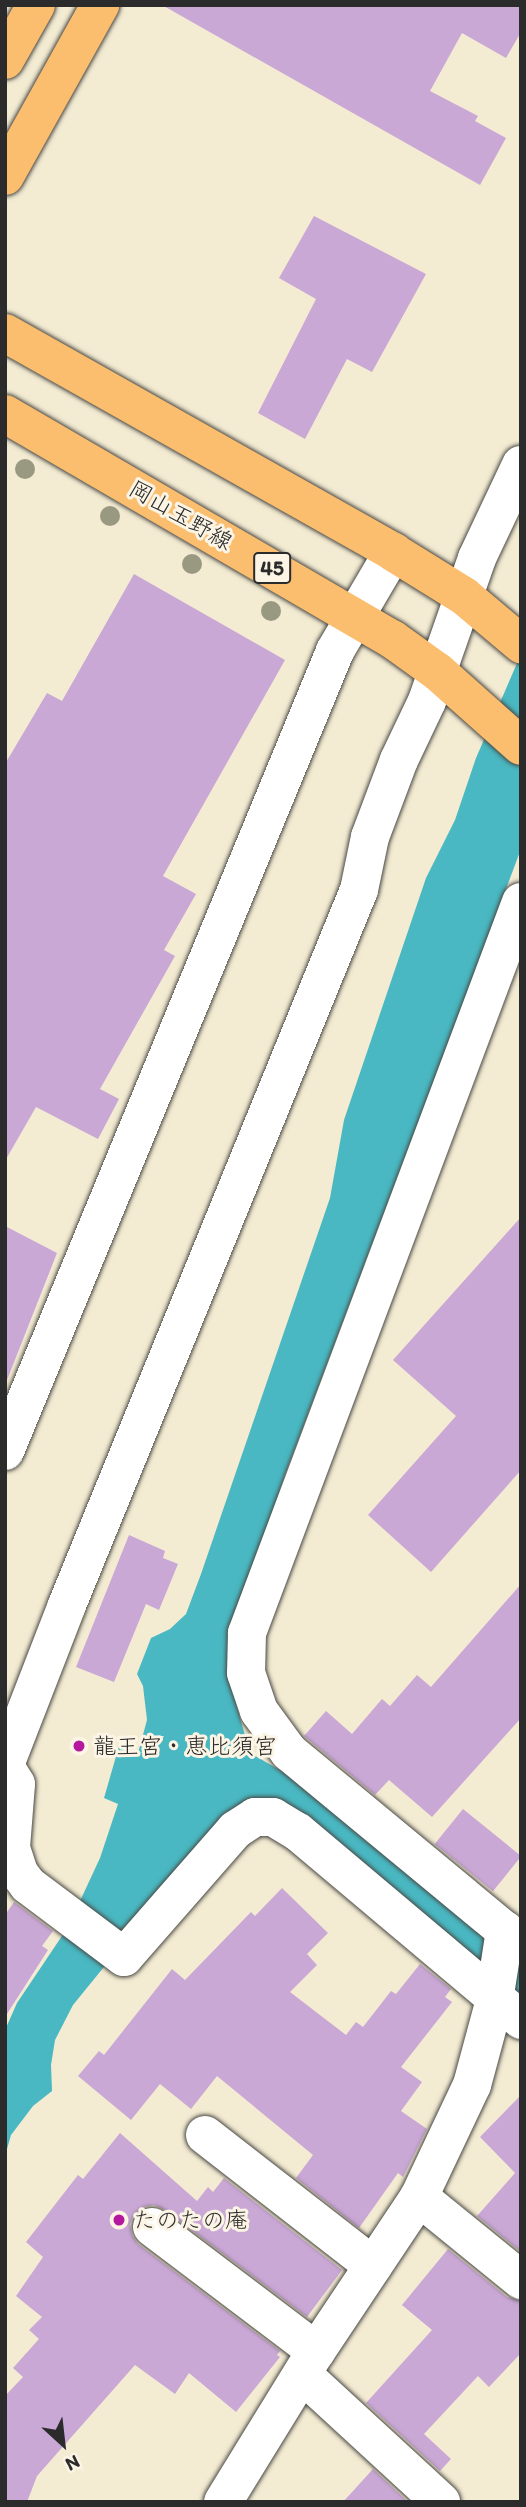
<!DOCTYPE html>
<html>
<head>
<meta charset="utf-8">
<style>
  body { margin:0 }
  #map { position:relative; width:526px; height:2507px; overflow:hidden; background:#f3ebd2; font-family:Itim,"Klee One",sans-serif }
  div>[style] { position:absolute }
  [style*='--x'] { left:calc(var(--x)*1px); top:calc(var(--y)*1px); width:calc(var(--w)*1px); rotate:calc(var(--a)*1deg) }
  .water>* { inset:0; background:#49b8c2 }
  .building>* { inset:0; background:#caa8d6; transform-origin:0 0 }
  .roads { filter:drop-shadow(0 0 2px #494844) drop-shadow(0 0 2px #494844) }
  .minor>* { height:38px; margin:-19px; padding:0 19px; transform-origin:19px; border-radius:19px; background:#fff }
  .major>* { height:38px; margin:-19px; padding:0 19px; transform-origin:19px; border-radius:19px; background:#fbbd6e }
  .trees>* { width:20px; height:20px; margin:-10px; border-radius:50%; background:#999881 }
  .dots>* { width:19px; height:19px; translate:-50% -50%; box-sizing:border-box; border:4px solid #fcf5e5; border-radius:50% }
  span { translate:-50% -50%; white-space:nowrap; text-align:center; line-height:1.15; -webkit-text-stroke:6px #fcf5e5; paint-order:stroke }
  .shield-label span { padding:2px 5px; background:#fcf5e5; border:2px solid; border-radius:5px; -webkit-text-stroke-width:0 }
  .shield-label { font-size:21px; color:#2b2b2b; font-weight:700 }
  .street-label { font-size:23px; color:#2b2b2b }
  .poi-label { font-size:23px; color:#2b2b2b }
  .left { translate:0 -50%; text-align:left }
  .frame { position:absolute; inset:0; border:7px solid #2b2b2b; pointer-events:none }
  .north { position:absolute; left:28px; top:2409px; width:70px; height:70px; -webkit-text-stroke:5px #fcf5e5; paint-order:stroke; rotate:153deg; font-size:19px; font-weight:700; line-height:28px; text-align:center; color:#2b2b2b }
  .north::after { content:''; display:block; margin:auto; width:24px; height:32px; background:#2b2b2b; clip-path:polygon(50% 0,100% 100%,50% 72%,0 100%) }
</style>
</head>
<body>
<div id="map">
  <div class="water">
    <div style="clip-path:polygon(521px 654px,521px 849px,285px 1475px,230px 1636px,228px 1658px,235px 1700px,250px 1753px,290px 1776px,521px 1967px,521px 2012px,276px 1807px,143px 1919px,73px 2005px,55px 2040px,51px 2065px,52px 2091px,33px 2106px,11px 2135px,5px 2156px,5px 2030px,17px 2003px,68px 1927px,100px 1858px,118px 1804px,104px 1798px,119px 1746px,138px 1753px,147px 1720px,143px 1686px,137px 1674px,151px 1638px,170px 1629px,186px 1614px,201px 1574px,330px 1198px,344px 1120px,426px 878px,455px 820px,476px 758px)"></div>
  </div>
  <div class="building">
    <div style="clip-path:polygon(162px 5px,521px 5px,521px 32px,506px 58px,462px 33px,430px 91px,478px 116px,475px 121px,506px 138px,480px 185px)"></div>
    <div style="clip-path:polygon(314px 216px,426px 274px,372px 372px,347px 359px,305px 439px,258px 413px,316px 299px,279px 278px)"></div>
    <div style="clip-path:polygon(134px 574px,285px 660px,163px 876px,196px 894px,164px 950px,175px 956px,100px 1089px,119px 1099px,98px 1139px,36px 1107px,5px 1161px,5px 764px,47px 693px,62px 701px)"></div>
    <div style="clip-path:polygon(521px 1217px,521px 1470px,431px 1572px,368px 1515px,456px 1416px,393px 1360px)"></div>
    <div style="clip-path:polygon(5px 1226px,57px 1253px,7px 1380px,5px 1379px)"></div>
    <div style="clip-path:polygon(129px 1535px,165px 1551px,163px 1558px,178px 1564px,159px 1610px,146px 1604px,114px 1682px,76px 1667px)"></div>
    <div style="clip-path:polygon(521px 1584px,521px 1718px,432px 1817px,389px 1780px,375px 1795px,304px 1736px,326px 1711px,352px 1734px,382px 1699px,390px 1706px,417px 1675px,431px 1687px)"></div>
    <div style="left:463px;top:1809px;width:75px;height:45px;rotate:39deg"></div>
    <div style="clip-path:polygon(282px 1888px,328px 1933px,307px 1954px,317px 1965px,290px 1992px,346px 2035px,356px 2022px,363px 2027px,391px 1991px,396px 1994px,420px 1964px,451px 1989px,445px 1997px,452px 2002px,401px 2067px,422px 2082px,401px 2111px,427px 2129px,403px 2177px,398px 2173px,359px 2228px,296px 2178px,313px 2155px,217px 2076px,191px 2109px,160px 2084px,131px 2120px,78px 2076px,99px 2051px,104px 2055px,172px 1969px,185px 1980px,251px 1912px,255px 1916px)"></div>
    <div style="clip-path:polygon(14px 1902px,53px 1931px,42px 1946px,48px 1950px,5px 2017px,5px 1915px)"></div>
    <div style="clip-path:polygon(521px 2095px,521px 2252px,477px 2216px,515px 2173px,480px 2137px)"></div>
    <div style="clip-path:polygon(120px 2133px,197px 2201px,208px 2187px,213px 2192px,224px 2178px,342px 2270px,307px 2317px,165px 2210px,154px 2205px,143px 2207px,134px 2214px,130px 2224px,132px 2235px,138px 2244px,280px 2351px,277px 2355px,280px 2357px,236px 2412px,189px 2373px,175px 2394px,135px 2365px,37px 2476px,27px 2502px,5px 2502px,5px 2396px,23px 2377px,13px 2368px,39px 2339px,29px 2330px,42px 2317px,16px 2296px,43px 2257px,26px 2242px,78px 2175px,83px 2179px)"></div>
    <div style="clip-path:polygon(448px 2249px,507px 2297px,521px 2301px,521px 2353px,489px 2387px,478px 2376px,424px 2434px,451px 2459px,440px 2471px,366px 2403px,432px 2330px,402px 2305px)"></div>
    <div style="clip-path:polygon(373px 2469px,408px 2502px,343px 2502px)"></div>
  </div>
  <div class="roads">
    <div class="minor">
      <div style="--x:521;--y:902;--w:781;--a:110.55"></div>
      <div style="--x:247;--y:1633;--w:40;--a:91.4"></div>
      <div style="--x:246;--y:1673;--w:40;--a:71.1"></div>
      <div style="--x:259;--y:1711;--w:51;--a:53.8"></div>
      <div style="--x:289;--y:1752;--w:301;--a:39.6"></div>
      <div style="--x:5;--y:1451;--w:865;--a:-67.58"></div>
      <div style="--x:335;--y:651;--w:115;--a:-59.6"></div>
      <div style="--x:5;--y:1765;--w:172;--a:-68.8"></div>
      <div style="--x:67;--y:1605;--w:772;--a:-67.79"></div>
      <div style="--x:359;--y:890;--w:54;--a:-78.3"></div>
      <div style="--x:370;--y:837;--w:82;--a:-69.4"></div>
      <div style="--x:399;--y:760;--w:65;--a:-64.6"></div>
      <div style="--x:427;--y:701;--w:151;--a:-70.7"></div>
      <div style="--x:477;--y:558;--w:103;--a:-64.7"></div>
      <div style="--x:5;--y:1766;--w:21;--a:59"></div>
      <div style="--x:16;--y:1784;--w:64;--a:94.5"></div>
      <div style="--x:11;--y:1848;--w:26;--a:72"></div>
      <div style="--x:19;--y:1873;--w:15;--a:53"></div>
      <div style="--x:28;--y:1885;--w:120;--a:36.9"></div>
      <div style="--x:124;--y:1957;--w:169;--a:-48.8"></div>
      <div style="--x:235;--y:1830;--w:24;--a:-33"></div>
      <div style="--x:255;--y:1817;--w:18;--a:0"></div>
      <div style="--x:273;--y:1817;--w:29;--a:31"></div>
      <div style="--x:298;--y:1832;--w:292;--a:40.1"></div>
      <div style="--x:205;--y:2135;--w:213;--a:37.9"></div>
      <div style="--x:419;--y:2197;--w:132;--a:39.1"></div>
      <div style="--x:152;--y:2227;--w:206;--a:37.1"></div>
      <div style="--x:302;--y:2374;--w:189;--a:42.6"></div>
      <div style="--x:223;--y:2502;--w:164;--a:-58.4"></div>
      <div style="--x:309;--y:2362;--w:198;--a:-56.3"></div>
      <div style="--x:419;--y:2197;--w:124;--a:-64.7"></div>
      <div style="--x:472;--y:2085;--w:81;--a:-74.9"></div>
      <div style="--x:493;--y:2007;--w:78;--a:-81.1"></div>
    </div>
    <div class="major">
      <div style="--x:5;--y:60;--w:63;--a:-60.6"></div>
      <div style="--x:5;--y:176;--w:196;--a:-60.9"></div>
      <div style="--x:5;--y:333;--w:446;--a:29.4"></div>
      <div style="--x:393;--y:552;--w:84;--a:31.8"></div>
      <div style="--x:464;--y:596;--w:75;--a:40.1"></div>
      <div style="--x:5;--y:414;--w:448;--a:30.2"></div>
      <div style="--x:392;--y:639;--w:57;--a:35.7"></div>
      <div style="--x:438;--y:672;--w:111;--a:41.7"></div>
    </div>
  </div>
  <div class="trees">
    <div style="left:25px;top:469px"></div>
    <div style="left:110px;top:516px"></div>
    <div style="left:192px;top:564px"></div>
    <div style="left:271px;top:611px"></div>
  </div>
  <div class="dots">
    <div style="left:79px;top:1746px;background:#b5179e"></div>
    <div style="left:119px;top:2220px;background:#b5179e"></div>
  </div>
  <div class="shield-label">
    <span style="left:272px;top:568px">45</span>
  </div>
  <div class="street-label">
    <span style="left:181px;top:515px;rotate:30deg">岡山玉野線</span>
  </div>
  <div class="poi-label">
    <span class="left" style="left:93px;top:1746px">龍王宮・恵比須宮</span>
    <span class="left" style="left:133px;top:2220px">たのたの庵</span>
  </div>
  <div class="frame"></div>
  <div class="north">N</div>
</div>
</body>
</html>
